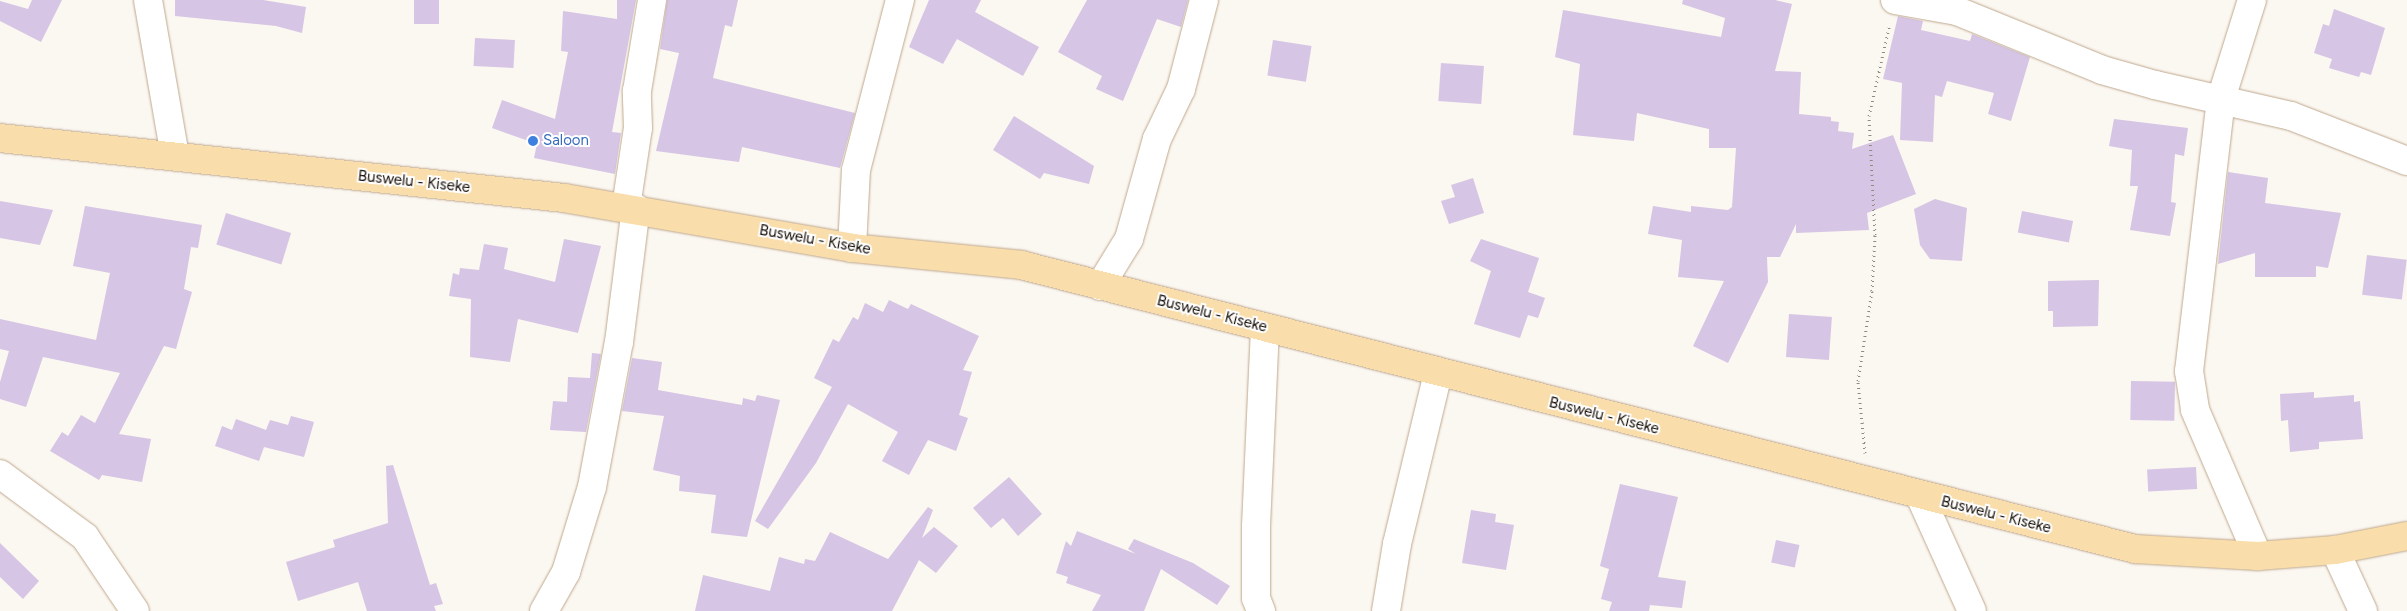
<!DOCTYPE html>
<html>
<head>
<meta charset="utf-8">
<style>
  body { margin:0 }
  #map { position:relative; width:2407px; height:611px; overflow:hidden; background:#fbf7f1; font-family:Figtree,sans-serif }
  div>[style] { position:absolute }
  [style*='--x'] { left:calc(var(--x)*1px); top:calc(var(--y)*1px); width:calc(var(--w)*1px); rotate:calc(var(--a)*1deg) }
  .building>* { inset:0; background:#d6c5e4; transform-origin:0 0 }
  .path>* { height:3px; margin-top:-1.5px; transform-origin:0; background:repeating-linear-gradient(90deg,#908a83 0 1px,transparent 0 5px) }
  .roads { filter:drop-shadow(0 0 1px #bfa88c) drop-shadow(0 0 1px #bfa88c) }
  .minor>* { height:28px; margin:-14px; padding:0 14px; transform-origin:14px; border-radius:14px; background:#fff }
  .major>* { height:28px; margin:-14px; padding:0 14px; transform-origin:14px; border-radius:14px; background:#f9ddab }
  .dots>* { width:14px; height:14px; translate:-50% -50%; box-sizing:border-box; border:2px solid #fff; border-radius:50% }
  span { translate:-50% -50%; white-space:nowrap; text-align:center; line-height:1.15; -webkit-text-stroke:4px #fff; paint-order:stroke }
  .shop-label { font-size:15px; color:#366cbe }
  .left { translate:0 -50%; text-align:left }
  .street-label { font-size:15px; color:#140c04 }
</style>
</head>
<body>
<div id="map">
  <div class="building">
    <div style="clip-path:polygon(32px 0,62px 0,41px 42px,0 21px,0 1px,28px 9px)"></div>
    <div style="clip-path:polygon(175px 0,263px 0,306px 7px,302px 33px,276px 26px,175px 16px)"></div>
    <div style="left:414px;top:0;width:25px;height:24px"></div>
    <div style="clip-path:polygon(617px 0,636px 0,612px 132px,621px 133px,615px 174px,534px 158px,537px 144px,492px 128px,502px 100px,555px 119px,568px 52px,561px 51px,563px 11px,617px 19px)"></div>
    <div style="clip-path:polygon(667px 0,738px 0,732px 27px,725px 25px,713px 78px,855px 113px,840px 168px,742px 147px,739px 162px,656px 151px,679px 53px,660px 49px)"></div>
    <div style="clip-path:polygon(929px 0,981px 0,975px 12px,1039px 47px,1023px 76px,957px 39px,943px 64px,909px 47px)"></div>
    <div style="clip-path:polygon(1087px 0,1188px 0,1181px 27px,1157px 19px,1123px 101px,1096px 89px,1102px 76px,1058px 52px)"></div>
    <div style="clip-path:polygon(1683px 0,1775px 0,1792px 4px,1775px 71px,1801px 72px,1799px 114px,1831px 117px,1831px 121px,1839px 122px,1838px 131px,1854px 133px,1852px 149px,1893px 135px,1916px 194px,1867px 213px,1869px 230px,1796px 233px,1796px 224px,1780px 257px,1767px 257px,1768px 282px,1728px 363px,1693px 346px,1724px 281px,1678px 277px,1682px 240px,1648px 234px,1653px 206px,1691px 212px,1691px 206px,1728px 210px,1732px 207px,1736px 148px,1709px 148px,1709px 129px,1637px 113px,1634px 141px,1573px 135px,1580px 64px,1555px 57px,1563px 10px,1721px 37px,1725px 18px,1682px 4px)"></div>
    <div style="clip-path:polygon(2334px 9px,2385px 28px,2371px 75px,2361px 72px,2359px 77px,2329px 68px,2332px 59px,2314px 53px,2323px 24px,2329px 26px)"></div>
    <div style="clip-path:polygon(1898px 16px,1923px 21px,1921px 30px,1970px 41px,1972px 34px,2030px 57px,2011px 121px,1988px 114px,1994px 93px,1947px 81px,1942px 97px,1935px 95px,1933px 142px,1900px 140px,1902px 83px,1883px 79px)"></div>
    <div style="left:475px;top:38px;width:40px;height:28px;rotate:3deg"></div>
    <div style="left:1273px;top:40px;width:39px;height:36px;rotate:9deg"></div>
    <div style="left:1441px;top:63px;width:43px;height:38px;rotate:4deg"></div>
    <div style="clip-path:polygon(1014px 116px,1094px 166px,1089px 184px,1044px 173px,1040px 179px,993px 150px)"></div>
    <div style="clip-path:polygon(2114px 119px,2188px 128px,2184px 156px,2175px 154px,2171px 202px,2176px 203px,2170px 236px,2130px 230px,2138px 186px,2130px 186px,2132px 150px,2109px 146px)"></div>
    <div style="clip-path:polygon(2228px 172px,2268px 178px,2265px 203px,2341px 213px,2328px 268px,2316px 266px,2316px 277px,2255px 277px,2255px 253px,2218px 264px)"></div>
    <div style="clip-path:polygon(1473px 178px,1484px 213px,1449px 224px,1441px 201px,1455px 197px,1451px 185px)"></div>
    <div style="clip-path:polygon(1935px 199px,1967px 208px,1962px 261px,1930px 259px,1920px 245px,1914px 209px)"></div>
    <div style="clip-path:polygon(0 201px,53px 210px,40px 245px,0 238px)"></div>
    <div style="clip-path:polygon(85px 206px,202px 225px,198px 248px,191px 247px,184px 289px,192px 292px,176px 349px,164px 346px,119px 434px,151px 439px,142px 482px,102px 475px,99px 480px,50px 451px,62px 432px,68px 436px,81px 415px,95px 423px,120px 373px,43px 357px,26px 407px,0 399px,0 382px,9px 351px,0 349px,0 319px,96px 340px,110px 273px,73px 266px)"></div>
    <div style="left:2022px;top:211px;width:52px;height:22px;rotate:11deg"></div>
    <div style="left:226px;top:213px;width:68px;height:33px;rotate:17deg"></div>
    <div style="clip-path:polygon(564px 239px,601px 246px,578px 333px,518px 319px,510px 362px,470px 357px,471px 299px,449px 296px,453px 273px,459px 275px,460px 268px,479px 270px,484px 244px,508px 248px,504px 269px,555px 282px)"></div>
    <div style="clip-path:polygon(1481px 239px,1539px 258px,1528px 292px,1545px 298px,1538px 318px,1528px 315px,1520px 338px,1474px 324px,1491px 271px,1470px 261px)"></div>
    <div style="left:2367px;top:255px;width:40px;height:40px;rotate:7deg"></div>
    <div style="clip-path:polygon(2099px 280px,2098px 326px,2053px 327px,2053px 311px,2048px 311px,2048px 281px)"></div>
    <div style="clip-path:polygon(889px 300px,908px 309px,911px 304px,979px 336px,963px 370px,972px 372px,959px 415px,968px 418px,956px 451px,928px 440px,909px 475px,882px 461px,898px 432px,848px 404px,816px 463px,768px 529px,755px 521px,832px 387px,814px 378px,833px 339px,839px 342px,853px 317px,858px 320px,865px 303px,883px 312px)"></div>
    <div style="left:1789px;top:314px;width:43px;height:43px;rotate:4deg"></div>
    <div style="clip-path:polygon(592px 353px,601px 354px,586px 432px,550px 430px,553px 401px,567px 402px,568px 377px,590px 378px)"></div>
    <div style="clip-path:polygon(632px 358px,662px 362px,658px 390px,742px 405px,743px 398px,755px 401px,757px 395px,780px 400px,747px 537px,711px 533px,716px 495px,679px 491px,680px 476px,653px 470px,664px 416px,622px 411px)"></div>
    <div style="left:2131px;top:381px;width:44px;height:39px;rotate:1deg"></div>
    <div style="clip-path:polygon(2314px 392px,2314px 398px,2354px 395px,2354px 402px,2360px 401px,2363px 439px,2319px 442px,2319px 449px,2290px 452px,2288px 420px,2281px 421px,2280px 394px)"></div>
    <div style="clip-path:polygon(291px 416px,314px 422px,304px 457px,264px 447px,259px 461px,215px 446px,222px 426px,232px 430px,236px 419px,266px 430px,270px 420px,288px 425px)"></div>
    <div style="clip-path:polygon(393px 465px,430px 585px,436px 583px,443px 604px,434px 606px,436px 611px,367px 611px,358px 582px,298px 601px,286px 562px,335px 547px,333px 540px,388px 523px,386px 466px)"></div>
    <div style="left:2196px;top:467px;width:22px;height:49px;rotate:87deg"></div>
    <div style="clip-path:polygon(1009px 477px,1042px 514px,1018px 536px,1003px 518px,991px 528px,973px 508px)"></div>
    <div style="clip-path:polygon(1620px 484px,1678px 497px,1658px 577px,1686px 581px,1682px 608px,1650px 605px,1649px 611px,1609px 611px,1612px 602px,1601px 599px,1609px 569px,1600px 566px)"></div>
    <div style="clip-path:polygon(928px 507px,933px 510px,922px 538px,934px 527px,958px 546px,936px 573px,919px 560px,892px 611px,695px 611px,703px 575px,770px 591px,779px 557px,804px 564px,805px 559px,815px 561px,830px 532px,888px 559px)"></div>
    <div style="clip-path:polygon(1471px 510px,1496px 514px,1495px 522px,1514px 525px,1506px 570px,1462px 563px)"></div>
    <div style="clip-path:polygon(1077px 531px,1136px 554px,1128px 549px,1134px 539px,1193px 563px,1230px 586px,1217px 605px,1161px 569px,1144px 611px,1092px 611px,1101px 595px,1066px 583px,1068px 577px,1056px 573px,1066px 541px,1071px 546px)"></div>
    <div style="left:1776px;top:540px;width:24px;height:23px;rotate:12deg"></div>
    <div style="clip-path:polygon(0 543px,39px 581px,23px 599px,0 577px)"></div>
  </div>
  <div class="path">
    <div style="--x:1865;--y:453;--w:72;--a:-95.6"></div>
    <div style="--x:1858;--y:381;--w:91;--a:-81.2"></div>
    <div style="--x:1872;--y:291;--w:56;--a:-86.9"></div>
    <div style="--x:1875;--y:235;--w:119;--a:-92.9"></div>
    <div style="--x:1869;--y:116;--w:91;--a:-77.3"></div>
  </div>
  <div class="roads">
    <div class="minor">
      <div style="--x:148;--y:0;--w:158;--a:80.2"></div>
      <div style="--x:1895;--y:0;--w:63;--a:10.1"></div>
      <div style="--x:1957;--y:11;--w:157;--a:22.1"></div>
      <div style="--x:2102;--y:70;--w:55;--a:15.8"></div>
      <div style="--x:2155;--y:85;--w:139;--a:12.8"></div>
      <div style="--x:2291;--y:116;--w:124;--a:21.2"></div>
      <div style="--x:2252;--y:0;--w:104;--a:107.4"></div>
      <div style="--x:2221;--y:99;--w:274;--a:96.7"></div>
      <div style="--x:2189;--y:371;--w:39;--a:81"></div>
      <div style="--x:2195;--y:410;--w:159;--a:66.7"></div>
      <div style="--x:626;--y:207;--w:80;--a:-81.4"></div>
      <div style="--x:638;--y:128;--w:37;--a:-92"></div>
      <div style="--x:637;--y:91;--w:92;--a:-80.6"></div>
      <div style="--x:852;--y:248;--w:78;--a:-87.1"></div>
      <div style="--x:856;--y:170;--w:176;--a:-75.5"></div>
      <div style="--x:1100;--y:286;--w:55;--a:-58.3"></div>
      <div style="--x:1129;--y:239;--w:104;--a:-74.4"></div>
      <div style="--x:1157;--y:139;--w:55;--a:-64.4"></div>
      <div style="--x:1181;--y:89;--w:92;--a:-75.5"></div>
      <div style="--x:0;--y:474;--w:106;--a:36.5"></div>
      <div style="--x:85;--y:537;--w:89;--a:56"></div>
      <div style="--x:1920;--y:496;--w:126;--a:65.7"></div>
      <div style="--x:2335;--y:550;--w:67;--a:65.3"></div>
      <div style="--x:544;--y:611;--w:45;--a:-60.6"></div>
      <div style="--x:566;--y:572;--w:89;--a:-73"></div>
      <div style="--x:592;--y:487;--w:147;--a:-79.5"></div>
      <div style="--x:619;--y:342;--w:135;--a:-82.8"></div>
      <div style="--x:1261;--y:611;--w:14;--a:-111"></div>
      <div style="--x:1256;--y:598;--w:72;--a:-90"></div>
      <div style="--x:1256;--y:526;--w:198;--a:-87.4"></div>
      <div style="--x:1386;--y:611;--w:68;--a:-80.7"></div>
      <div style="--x:1397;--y:544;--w:176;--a:-76.5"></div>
    </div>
    <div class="major">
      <div style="--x:0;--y:138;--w:567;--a:6.07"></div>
      <div style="--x:564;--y:198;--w:292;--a:9.8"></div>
      <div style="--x:852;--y:248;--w:170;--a:5.7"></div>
      <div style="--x:1021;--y:265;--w:1150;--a:14.3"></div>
      <div style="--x:2135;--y:549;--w:123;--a:3.3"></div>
      <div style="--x:2258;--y:556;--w:77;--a:-4.5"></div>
      <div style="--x:2335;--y:550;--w:73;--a:-11"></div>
    </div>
  </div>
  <div class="dots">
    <div style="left:533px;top:141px;background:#3f7fe0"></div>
  </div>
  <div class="shop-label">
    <span class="left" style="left:543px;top:141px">Saloon</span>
  </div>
  <div class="street-label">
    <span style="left:414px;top:182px;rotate:6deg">Buswelu - Kiseke</span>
    <span style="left:815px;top:240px;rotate:10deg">Buswelu - Kiseke</span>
    <span style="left:1212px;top:314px;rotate:14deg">Buswelu - Kiseke</span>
    <span style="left:1604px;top:416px;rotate:14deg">Buswelu - Kiseke</span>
    <span style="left:1996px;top:515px;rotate:14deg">Buswelu - Kiseke</span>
  </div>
</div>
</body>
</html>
